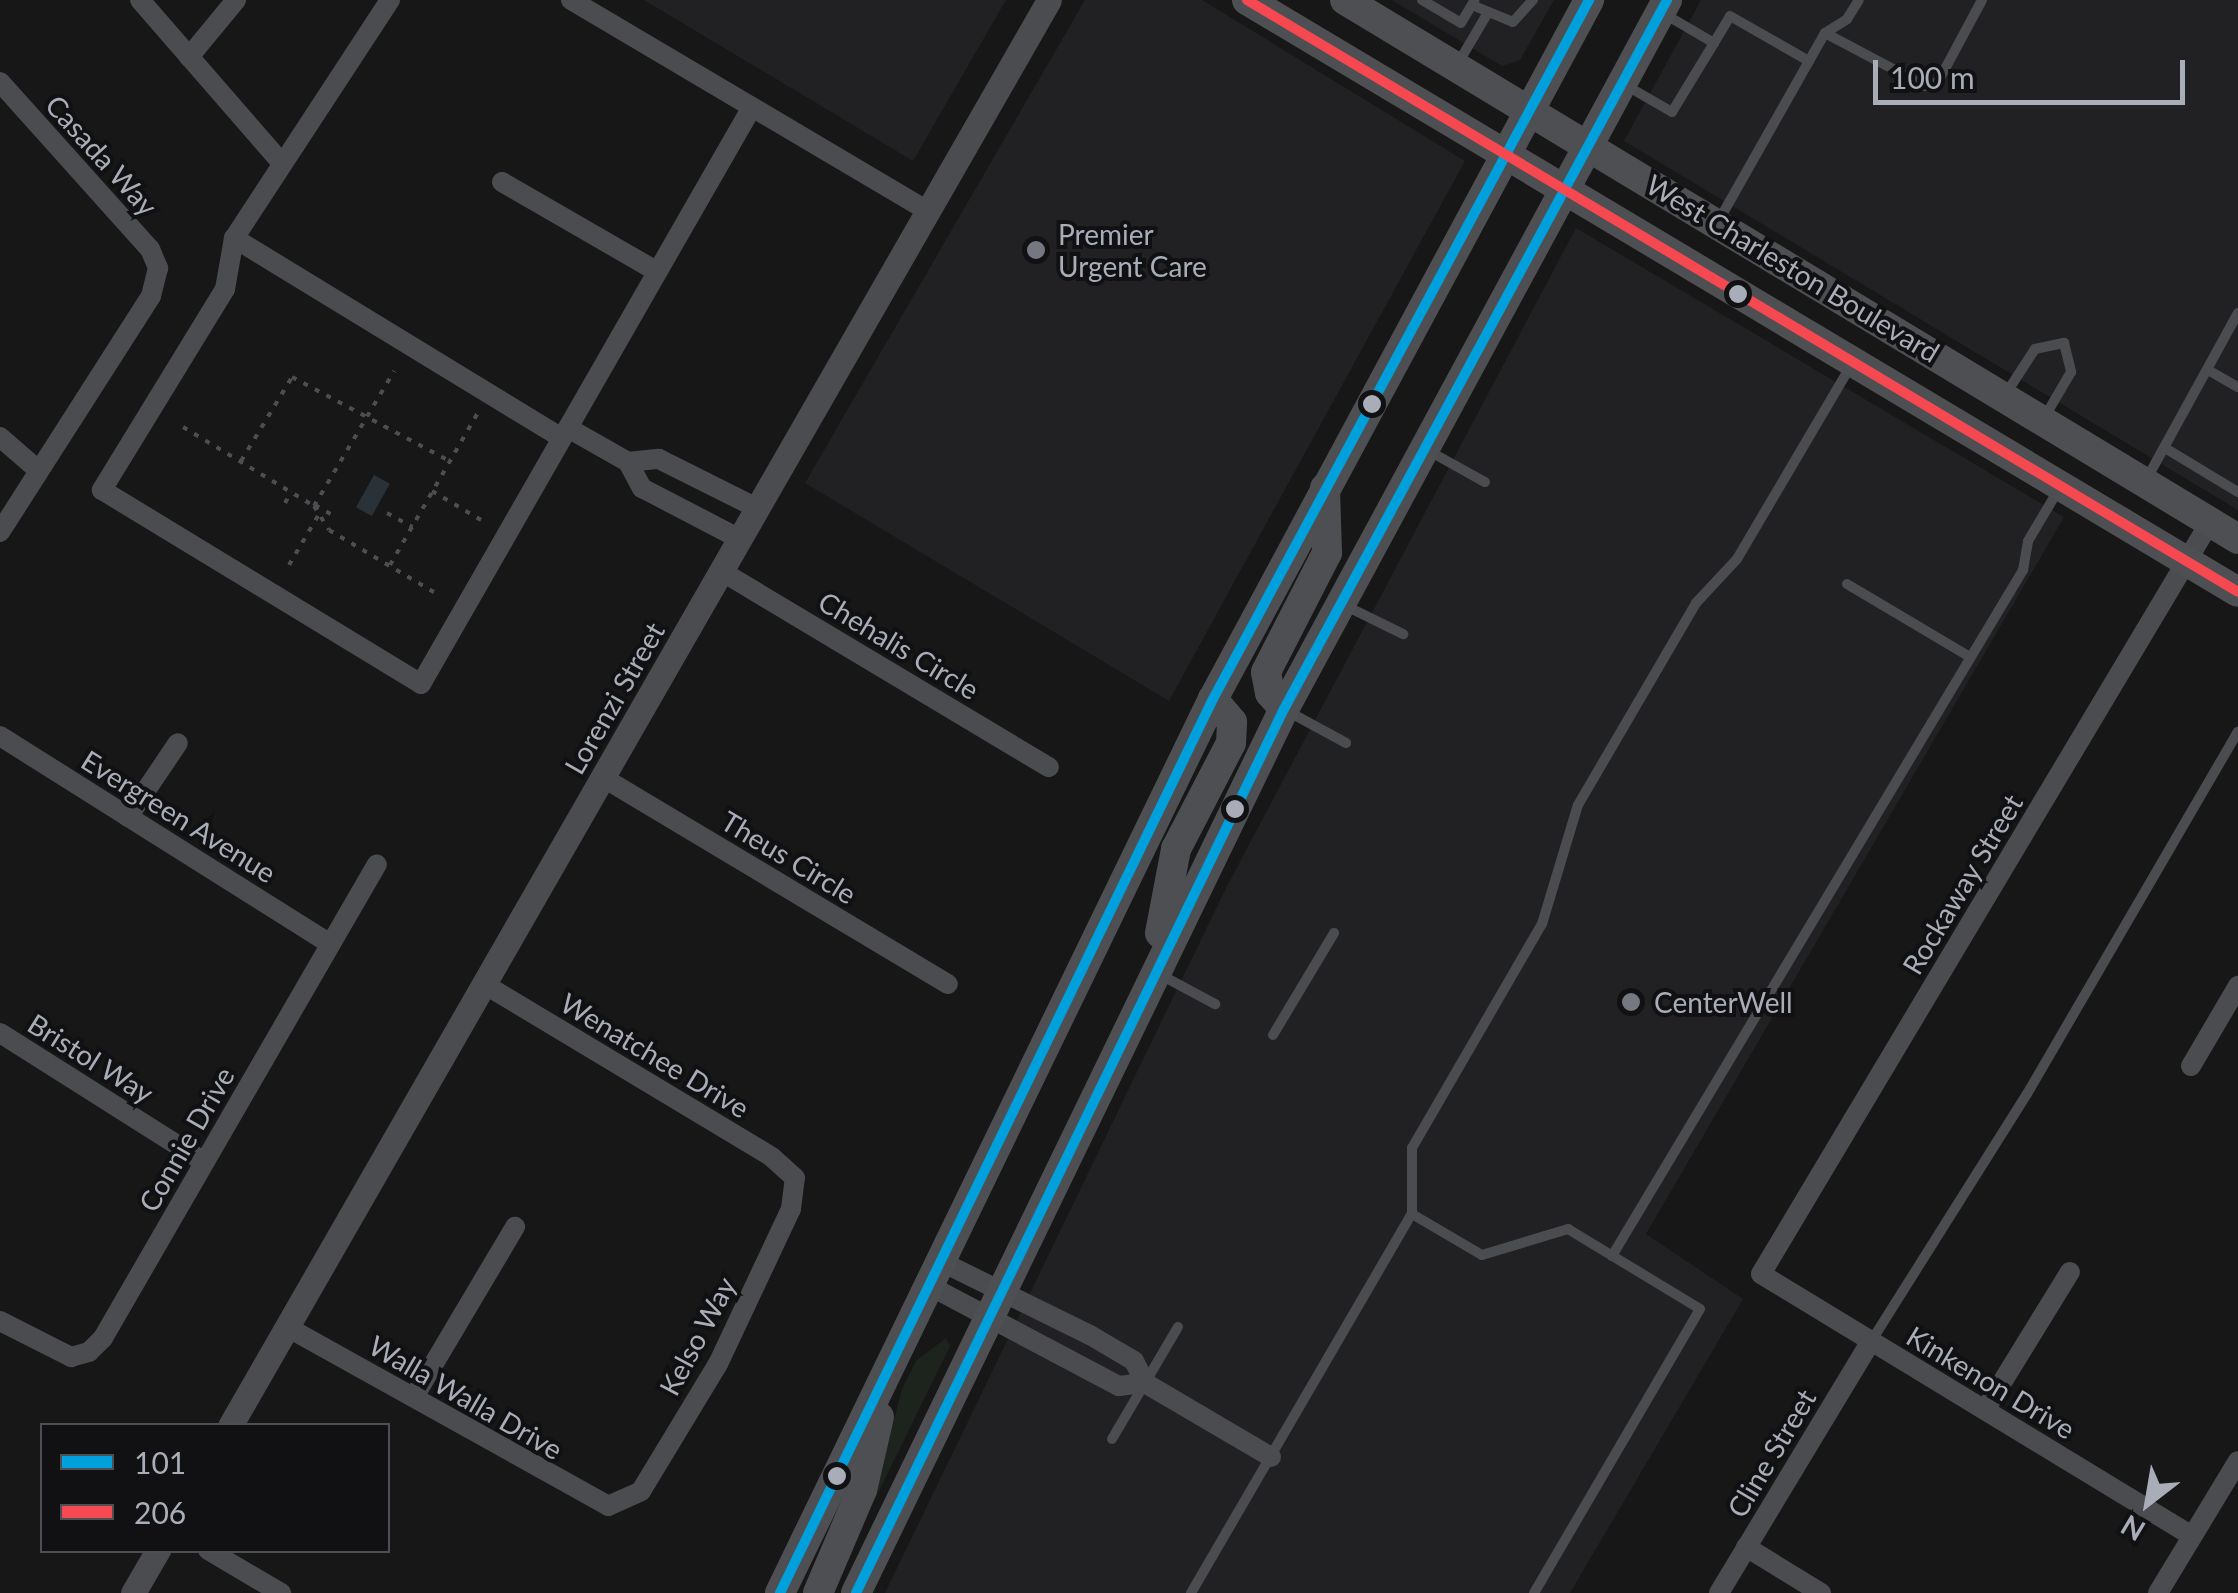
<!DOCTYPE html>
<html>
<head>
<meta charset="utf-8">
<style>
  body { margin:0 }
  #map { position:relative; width:2238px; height:1593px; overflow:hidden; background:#171717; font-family:Lato,sans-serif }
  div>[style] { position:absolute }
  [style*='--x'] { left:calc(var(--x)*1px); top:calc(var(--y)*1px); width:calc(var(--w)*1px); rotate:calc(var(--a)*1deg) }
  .built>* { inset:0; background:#212123 }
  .green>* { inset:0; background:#1d241e }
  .water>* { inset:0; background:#2a3239; transform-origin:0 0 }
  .path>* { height:4px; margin-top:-2px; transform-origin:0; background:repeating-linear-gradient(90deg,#4d4e52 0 5px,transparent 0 13px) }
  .service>* { height:10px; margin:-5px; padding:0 5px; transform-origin:5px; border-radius:5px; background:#4b4c50 }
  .minor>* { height:20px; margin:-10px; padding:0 10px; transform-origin:10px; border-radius:10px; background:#4b4c50 }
  .tertiary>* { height:25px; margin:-12.5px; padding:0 12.5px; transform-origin:12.5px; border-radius:12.5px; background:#4b4c50 }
  .primary>* { height:30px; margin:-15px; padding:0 15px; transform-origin:15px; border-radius:15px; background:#4d4f52 }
  .bus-1>* { height:10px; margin:-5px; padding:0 5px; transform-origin:5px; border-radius:5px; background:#00a0dc }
  .bus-2>* { height:10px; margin:-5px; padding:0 5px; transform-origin:5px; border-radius:5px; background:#f54850 }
  .dots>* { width:28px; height:28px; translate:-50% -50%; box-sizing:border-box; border:5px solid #111113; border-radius:50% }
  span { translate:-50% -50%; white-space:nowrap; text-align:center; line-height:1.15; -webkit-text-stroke:8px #111113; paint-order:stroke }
  .street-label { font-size:28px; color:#a8adb8 }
  .poi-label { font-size:28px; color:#a8adb8 }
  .left { translate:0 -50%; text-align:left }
  .legend { position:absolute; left:40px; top:1423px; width:350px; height:130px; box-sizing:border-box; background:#111113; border:2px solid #4d4f55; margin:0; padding:12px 18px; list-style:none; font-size:30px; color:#a8adb8 }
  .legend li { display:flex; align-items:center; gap:20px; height:50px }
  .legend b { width:50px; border:2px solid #4d4f55 }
  .north { position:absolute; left:2098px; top:1453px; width:100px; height:100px; -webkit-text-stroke:8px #111113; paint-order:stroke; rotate:211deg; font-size:28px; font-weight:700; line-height:40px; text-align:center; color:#a8adb8 }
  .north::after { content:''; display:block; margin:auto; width:35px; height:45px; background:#a8adb8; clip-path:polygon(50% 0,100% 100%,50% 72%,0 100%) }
  .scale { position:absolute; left:1873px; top:60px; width:312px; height:45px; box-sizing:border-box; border:5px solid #a8adb8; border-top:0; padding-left:12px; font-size:30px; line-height:35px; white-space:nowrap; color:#a8adb8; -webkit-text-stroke:8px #111113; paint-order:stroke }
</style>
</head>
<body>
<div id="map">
  <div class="built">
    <div style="clip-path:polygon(644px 0,1006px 0,913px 161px)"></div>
    <div style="clip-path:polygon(1085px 0,1202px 0,1465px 161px,1169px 701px,805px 483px)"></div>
    <div style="clip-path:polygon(1392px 0,1554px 0,1520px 60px,1502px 66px)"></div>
    <div style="clip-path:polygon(1701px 0,2238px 0,2238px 510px,1624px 141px)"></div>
    <div style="clip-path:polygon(1576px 228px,2064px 517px,1646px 1234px,1743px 1299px,1570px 1593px,885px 1593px,1226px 888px)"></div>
  </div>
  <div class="green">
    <div style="clip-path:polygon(946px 1338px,950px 1346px,829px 1593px,877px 1486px,902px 1389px,916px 1361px)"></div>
  </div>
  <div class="water">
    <div style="left:374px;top:475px;width:18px;height:37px;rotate:29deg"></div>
  </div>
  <div class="path">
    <div style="--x:292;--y:377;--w:178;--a:28.1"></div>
    <div style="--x:183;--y:427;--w:153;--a:31.1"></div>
    <div style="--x:314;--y:506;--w:28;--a:58"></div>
    <div style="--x:329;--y:530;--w:128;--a:30.6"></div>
    <div style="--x:241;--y:461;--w:102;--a:-58.7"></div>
    <div style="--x:432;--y:491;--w:57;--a:30.6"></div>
    <div style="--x:285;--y:503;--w:13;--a:-61"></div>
    <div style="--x:315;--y:505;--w:24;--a:30"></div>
    <div style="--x:314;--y:506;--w:157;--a:-59.3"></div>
    <div style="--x:387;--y:513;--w:29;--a:29"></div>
    <div style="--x:289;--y:565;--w:59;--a:-59.5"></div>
    <div style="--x:390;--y:565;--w:180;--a:-60"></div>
  </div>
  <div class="service">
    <div style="--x:1422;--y:0;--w:45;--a:30.5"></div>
    <div style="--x:1461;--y:23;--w:26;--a:-59"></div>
    <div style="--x:1472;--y:5;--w:44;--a:22.5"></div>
    <div style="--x:1513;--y:22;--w:30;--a:-48"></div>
    <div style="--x:1825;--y:33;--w:113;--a:27.9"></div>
    <div style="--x:1925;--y:86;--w:14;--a:-17"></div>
    <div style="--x:1938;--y:82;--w:93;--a:-61.8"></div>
    <div style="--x:1714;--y:43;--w:31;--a:-59"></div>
    <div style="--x:1730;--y:16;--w:91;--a:29.7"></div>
    <div style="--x:1457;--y:65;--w:59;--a:-59.5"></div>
    <div style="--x:1627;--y:86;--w:52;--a:30"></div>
    <div style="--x:1672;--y:112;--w:81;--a:-58.7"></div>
    <div style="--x:1714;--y:43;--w:56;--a:-149.7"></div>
    <div style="--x:1718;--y:222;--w:217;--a:-60.5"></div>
    <div style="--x:1825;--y:33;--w:26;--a:-32"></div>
    <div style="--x:1847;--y:19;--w:22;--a:-58"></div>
    <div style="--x:2208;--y:370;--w:34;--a:30"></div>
    <div style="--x:2005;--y:395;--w:55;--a:-56.9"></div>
    <div style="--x:2035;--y:349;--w:30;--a:-12"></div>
    <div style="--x:2064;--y:343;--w:30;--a:76"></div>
    <div style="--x:2071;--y:372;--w:53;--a:120.4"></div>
    <div style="--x:2165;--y:448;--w:85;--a:31.1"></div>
    <div style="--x:1429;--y:451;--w:64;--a:29"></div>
    <div style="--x:2145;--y:482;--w:193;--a:-61.2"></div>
    <div style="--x:1847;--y:584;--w:143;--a:30.7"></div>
    <div style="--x:1346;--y:606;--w:64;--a:26.2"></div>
    <div style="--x:1289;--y:712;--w:65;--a:28.5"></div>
    <div style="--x:1159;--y:974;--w:64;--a:28.2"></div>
    <div style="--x:1273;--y:1035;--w:119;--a:-59.1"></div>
    <div style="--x:1412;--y:1214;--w:81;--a:30.4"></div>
    <div style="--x:1482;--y:1255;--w:90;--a:-16.8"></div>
    <div style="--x:1568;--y:1229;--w:154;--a:31.2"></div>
    <div style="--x:1700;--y:1309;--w:329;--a:120.3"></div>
    <div style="--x:1612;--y:1256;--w:800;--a:-59.07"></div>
    <div style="--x:2023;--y:570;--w:29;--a:-80"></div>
    <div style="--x:2028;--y:541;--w:63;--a:-59.3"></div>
    <div style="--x:1872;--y:1340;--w:291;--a:-57.8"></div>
    <div style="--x:2027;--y:1094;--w:419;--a:-59.8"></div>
    <div style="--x:1112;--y:1439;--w:130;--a:-59.5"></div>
    <div style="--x:1191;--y:1593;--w:439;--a:-59.8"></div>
    <div style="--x:1412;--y:1214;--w:66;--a:-90"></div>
    <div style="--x:1412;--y:1148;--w:259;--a:-59.9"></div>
    <div style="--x:1542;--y:924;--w:124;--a:-73.2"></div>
    <div style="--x:1578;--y:805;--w:234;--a:-59.7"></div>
    <div style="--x:1696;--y:603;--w:60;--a:-47"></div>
    <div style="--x:1737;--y:559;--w:226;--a:-59.5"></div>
  </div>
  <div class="minor">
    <div style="--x:140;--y:0;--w:215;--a:49"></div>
    <div style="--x:390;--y:0;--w:285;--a:123.2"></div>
    <div style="--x:234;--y:238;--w:52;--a:100"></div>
    <div style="--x:225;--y:289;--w:236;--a:121.5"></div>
    <div style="--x:102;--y:490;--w:373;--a:31.3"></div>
    <div style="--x:421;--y:684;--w:665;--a:-60.16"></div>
    <div style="--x:571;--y:0;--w:415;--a:30.6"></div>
    <div style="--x:189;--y:57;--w:74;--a:-50.5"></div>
    <div style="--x:0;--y:82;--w:224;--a:48.1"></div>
    <div style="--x:150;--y:249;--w:21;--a:67"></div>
    <div style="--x:158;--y:268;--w:29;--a:104"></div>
    <div style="--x:151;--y:296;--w:280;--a:122.6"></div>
    <div style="--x:502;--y:182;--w:178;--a:30"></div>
    <div style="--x:234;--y:238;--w:384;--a:31.4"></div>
    <div style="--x:568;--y:428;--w:69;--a:29.5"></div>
    <div style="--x:628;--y:462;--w:30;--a:62"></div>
    <div style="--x:642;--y:488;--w:110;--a:27.5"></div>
    <div style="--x:0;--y:437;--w:50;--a:41"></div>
    <div style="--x:628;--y:462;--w:31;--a:-6"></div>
    <div style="--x:659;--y:459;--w:110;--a:26.6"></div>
    <div style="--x:721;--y:571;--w:382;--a:30.9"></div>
    <div style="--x:0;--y:736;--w:389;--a:32.2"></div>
    <div style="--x:602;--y:777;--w:403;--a:30.9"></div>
    <div style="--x:128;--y:817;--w:89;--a:-56"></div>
    <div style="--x:0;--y:1033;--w:241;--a:32.3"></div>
    <div style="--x:2191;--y:1066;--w:93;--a:-59.6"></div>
    <div style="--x:940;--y:1261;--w:167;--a:26.3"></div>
    <div style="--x:1090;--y:1335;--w:51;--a:30.6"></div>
    <div style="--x:1134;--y:1361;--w:25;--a:63"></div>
    <div style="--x:1145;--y:1383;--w:146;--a:30.4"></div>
    <div style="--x:928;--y:1285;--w:216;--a:27.9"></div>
    <div style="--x:1119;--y:1386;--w:26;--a:-7"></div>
    <div style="--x:0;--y:1321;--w:80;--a:26.9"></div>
    <div style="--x:71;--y:1357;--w:19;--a:-16"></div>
    <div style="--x:89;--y:1352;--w:20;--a:-45"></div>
    <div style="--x:103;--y:1338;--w:547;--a:-59.97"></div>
    <div style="--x:287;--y:1327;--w:368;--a:29.1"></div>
    <div style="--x:608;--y:1506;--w:36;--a:-24"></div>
    <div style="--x:641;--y:1491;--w:149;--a:-58.8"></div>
    <div style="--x:718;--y:1364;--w:171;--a:-64.8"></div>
    <div style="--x:791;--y:1209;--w:31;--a:-83"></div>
    <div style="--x:795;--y:1178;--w:31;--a:-138"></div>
    <div style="--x:772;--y:1157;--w:336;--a:-149"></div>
    <div style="--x:414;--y:1397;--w:198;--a:-59.3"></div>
    <div style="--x:1985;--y:1410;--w:162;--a:-58.4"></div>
    <div style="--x:2192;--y:1536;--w:504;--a:-148.71"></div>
    <div style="--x:1761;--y:1274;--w:876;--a:-59.16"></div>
    <div style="--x:1746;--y:1547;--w:88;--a:31.5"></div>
    <div style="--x:208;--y:1550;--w:85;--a:30.5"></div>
    <div style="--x:1719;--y:1593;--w:294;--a:-58.9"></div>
    <div style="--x:2158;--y:1593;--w:154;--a:-58.8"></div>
  </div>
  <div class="tertiary">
    <div style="--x:230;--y:1426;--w:1644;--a:-60.13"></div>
    <div style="--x:133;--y:1593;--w:50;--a:-59.8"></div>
  </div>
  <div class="primary">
    <div style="--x:1247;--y:0;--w:1154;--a:30.85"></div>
    <div style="--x:1345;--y:0;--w:1043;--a:31.11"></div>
    <div style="--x:1284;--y:709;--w:21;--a:-131"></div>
    <div style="--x:1270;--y:693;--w:21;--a:-101"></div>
    <div style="--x:1266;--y:672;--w:134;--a:-62.9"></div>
    <div style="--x:1327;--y:553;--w:65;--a:-91.8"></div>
    <div style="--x:1160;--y:933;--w:86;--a:-79.2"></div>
    <div style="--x:1176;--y:849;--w:119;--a:-62.6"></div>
    <div style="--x:1231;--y:743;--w:21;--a:-87"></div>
    <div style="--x:1232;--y:722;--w:30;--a:-130"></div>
    <div style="--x:780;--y:1593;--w:993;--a:-64.16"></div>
    <div style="--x:1213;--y:699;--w:794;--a:-61.72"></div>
    <div style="--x:818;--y:1593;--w:112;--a:-66.9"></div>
    <div style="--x:862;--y:1490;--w:75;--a:-76.9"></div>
    <div style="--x:856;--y:1593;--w:982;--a:-64.17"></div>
    <div style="--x:1284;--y:709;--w:806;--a:-61.62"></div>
  </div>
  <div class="bus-1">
    <div style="--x:780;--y:1593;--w:993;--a:-64.16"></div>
    <div style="--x:1213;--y:699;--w:794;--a:-61.72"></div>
    <div style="--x:856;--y:1593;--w:982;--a:-64.17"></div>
    <div style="--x:1284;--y:709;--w:806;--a:-61.62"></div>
  </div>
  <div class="bus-2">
    <div style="--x:1247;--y:0;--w:1154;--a:30.85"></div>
  </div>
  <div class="dots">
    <div style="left:1036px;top:250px;background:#757880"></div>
    <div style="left:1738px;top:294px;background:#a8adb8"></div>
    <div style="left:1372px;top:404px;background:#a8adb8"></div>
    <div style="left:1235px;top:809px;background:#a8adb8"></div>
    <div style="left:1631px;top:1002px;background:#757880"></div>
    <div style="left:837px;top:1476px;background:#a8adb8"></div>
  </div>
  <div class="street-label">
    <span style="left:102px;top:155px;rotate:48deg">Casada Way</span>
    <span style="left:1793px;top:268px;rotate:31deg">West Charleston Boulevard</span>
    <span style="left:899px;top:645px;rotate:31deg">Chehalis Circle</span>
    <span style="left:614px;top:698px;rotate:-60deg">Lorenzi Street</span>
    <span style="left:179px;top:816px;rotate:32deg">Evergreen Avenue</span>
    <span style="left:789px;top:857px;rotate:31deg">Theus Circle</span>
    <span style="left:1962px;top:884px;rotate:-59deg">Rockaway Street</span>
    <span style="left:655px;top:1055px;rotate:31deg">Wenatchee Drive</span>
    <span style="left:91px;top:1058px;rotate:32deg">Bristol Way</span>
    <span style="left:186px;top:1139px;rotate:-60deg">Connie Drive</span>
    <span style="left:697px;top:1336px;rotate:-62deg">Kelso Way</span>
    <span style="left:1991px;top:1382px;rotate:31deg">Kinkenon Drive</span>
    <span style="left:466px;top:1397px;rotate:30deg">Walla Walla Drive</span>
    <span style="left:1771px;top:1453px;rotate:-59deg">Cline Street</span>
  </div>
  <div class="poi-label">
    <span class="left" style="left:1058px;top:250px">Premier<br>Urgent Care</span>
    <span class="left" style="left:1654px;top:1002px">CenterWell</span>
  </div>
  <ul class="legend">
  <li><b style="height:12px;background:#00a0dc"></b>101</li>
  <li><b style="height:12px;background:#f54850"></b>206</li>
  </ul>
  <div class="north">N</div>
  <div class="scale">100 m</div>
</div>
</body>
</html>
